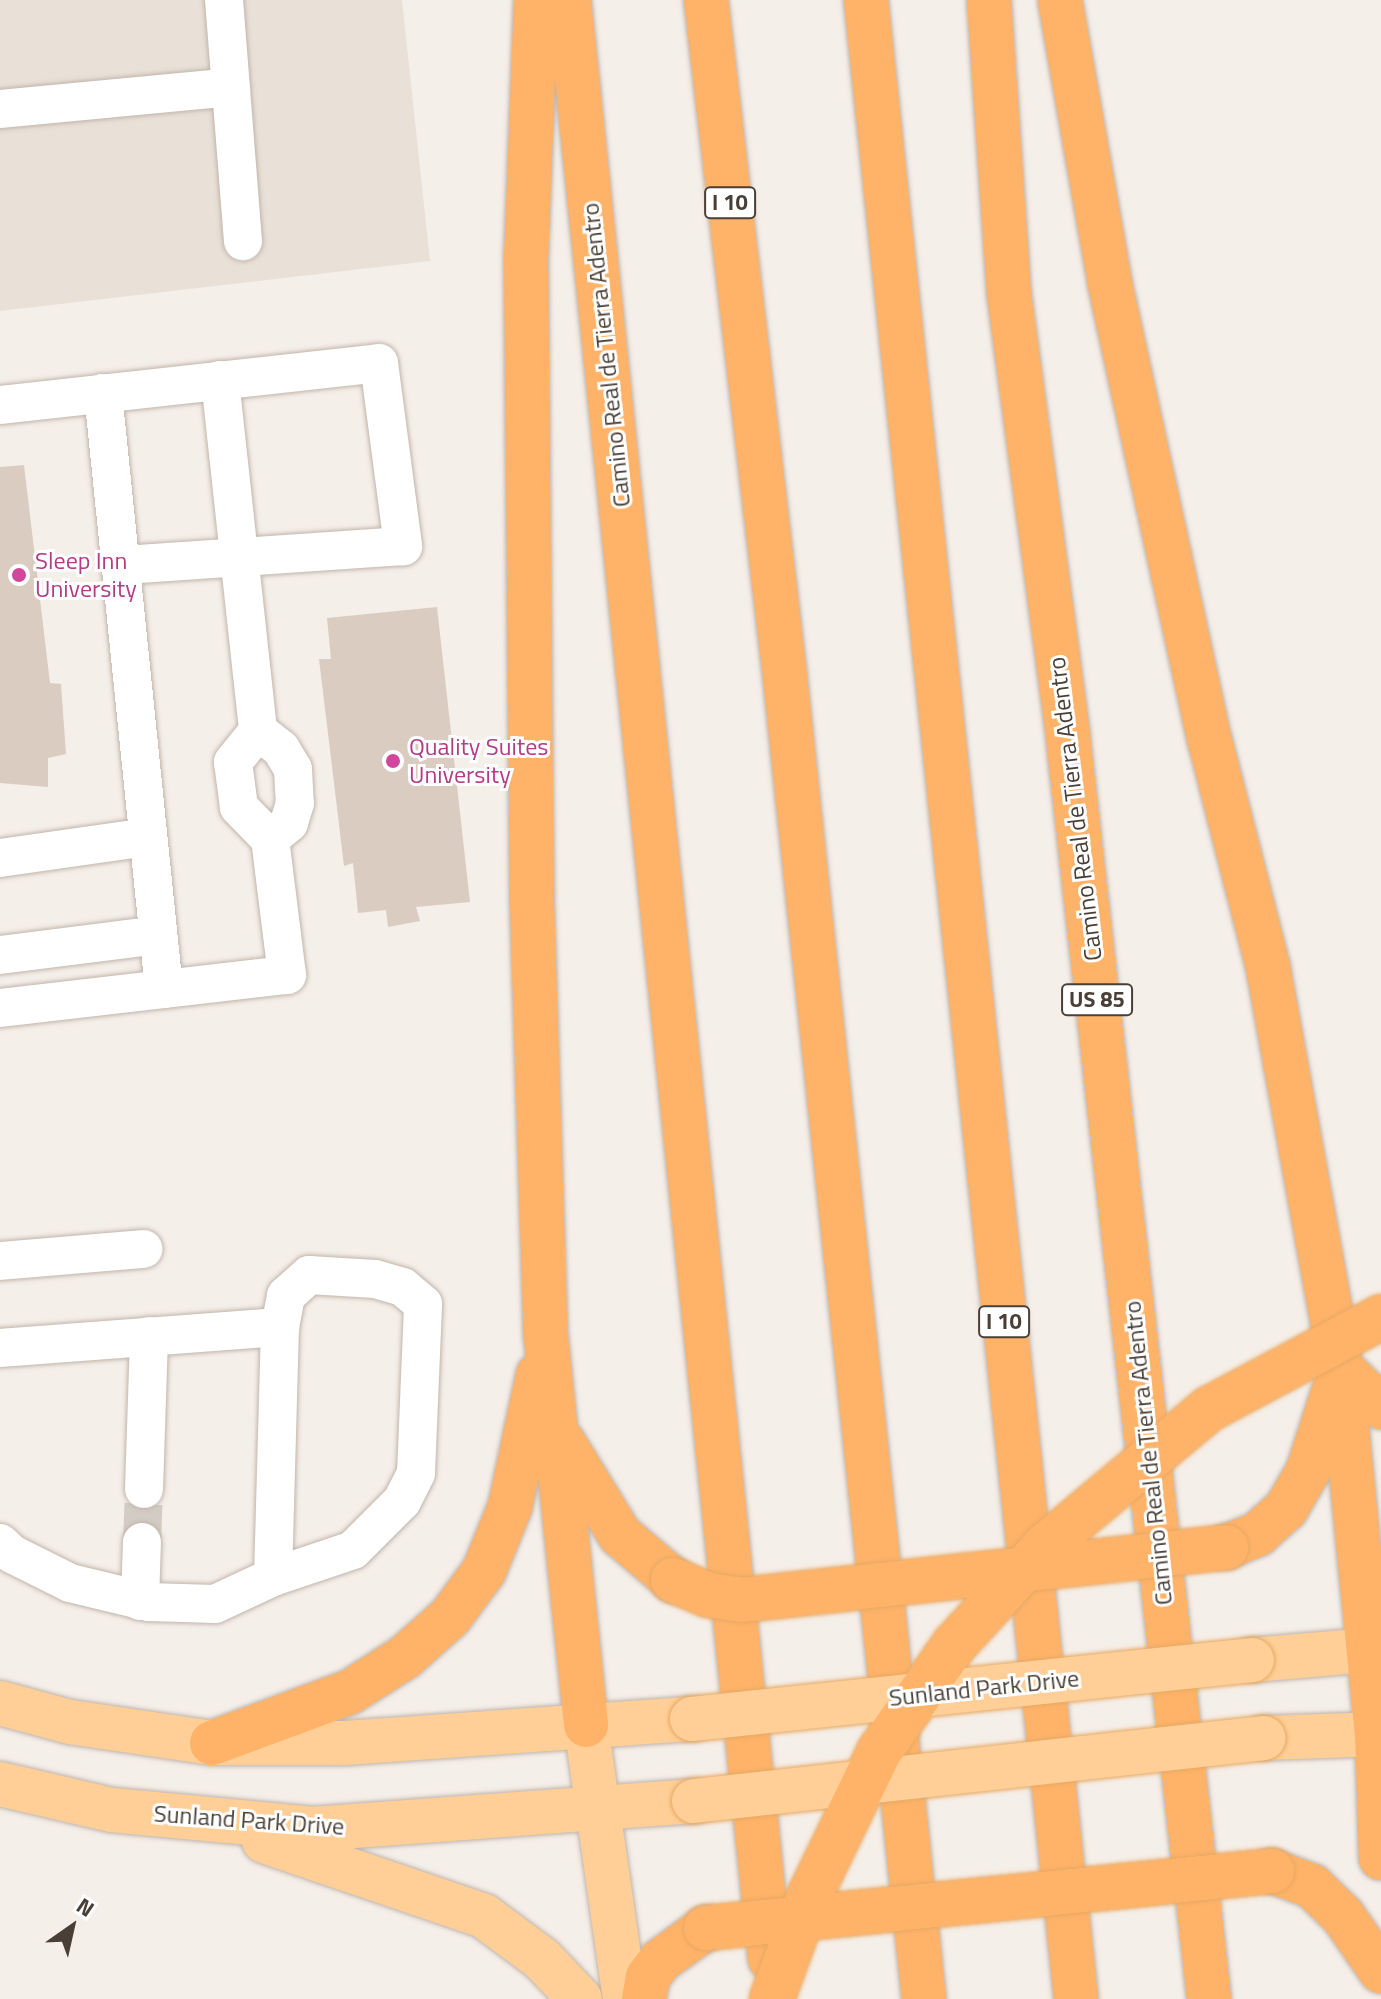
<!DOCTYPE html>
<html>
<head>
<meta charset="utf-8">
<style>
  body { margin:0 }
  #map { position:relative; width:1381px; height:1999px; overflow:hidden; background:#f5efe9; font-family:"Titillium Web",sans-serif }
  div>[style] { position:absolute }
  [style*='--x'] { left:calc(var(--x)*1px); top:calc(var(--y)*1px); width:calc(var(--w)*1px); rotate:calc(var(--a)*1deg) }
  .residential>* { inset:0; background:#e9e0d7 }
  .building>* { inset:0; background:#daccc1 }
  .minor-tunnel>* { height:38px; margin-top:-19px; transform-origin:0; background:repeating-linear-gradient(90deg,#d3ccc5 0 38px,transparent 0 57px) }
  .roads { filter:drop-shadow(0 0 2px #c1b5ab) drop-shadow(0 0 2px #c1b5ab) }
  .minor>* { height:38px; margin:-19px; padding:0 19px; transform-origin:19px; border-radius:19px; background:#fff }
  .major>* { height:44px; margin:-22px; padding:0 22px; transform-origin:22px; border-radius:22px; background:#ffcf97 }
  .highway>* { height:44px; margin:-22px; padding:0 22px; transform-origin:22px; border-radius:22px; background:#ffb369 }
  .bridges { filter:drop-shadow(0 0 2px #e7a964) drop-shadow(0 0 2px #e7a964) }
  .major-bridge>* { height:44px; margin:-22px; padding:0 22px; transform-origin:22px; border-radius:22px; background:#ffcf97 }
  .highway-bridge>* { height:44px; margin:-22px; padding:0 22px; transform-origin:22px; border-radius:22px; background:#ffb369 }
  .dots>* { width:22px; height:22px; translate:-50% -50%; box-sizing:border-box; border:4px solid #fff; border-radius:50% }
  span { translate:-50% -50%; white-space:nowrap; text-align:center; line-height:1.15; -webkit-text-stroke:6px #fff; paint-order:stroke }
  .shield-label span { padding:2px 6px; background:#fff; border:2px solid; border-radius:6px; -webkit-text-stroke-width:0 }
  .shield-label { font-size:22px; color:#493f37; font-weight:700 }
  .street-label { font-size:24px; color:#493f37 }
  .hotel-label { font-size:24px; color:#b23c85 }
  .left { translate:0 -50%; text-align:left }
  .north { position:absolute; left:32px; top:1887px; width:80px; height:80px; -webkit-text-stroke:6px #fff; paint-order:stroke; rotate:34deg; font-size:22px; font-weight:700; line-height:32px; text-align:center; color:#493f37 }
  .north::after { content:''; display:block; margin:auto; width:28px; height:36px; background:#493f37; clip-path:polygon(50% 0,100% 100%,50% 72%,0 100%) }
</style>
</head>
<body>
<div id="map">
  <div class="residential">
    <div style="clip-path:polygon(0 0,402px 0,430px 261px,0 311px)"></div>
  </div>
  <div class="building">
    <div style="clip-path:polygon(24px 465px,50px 683px,61px 684px,66px 754px,48px 758px,48px 787px,0 783px,0 467px)"></div>
    <div style="clip-path:polygon(437px 607px,470px 902px,416px 907px,420px 921px,388px 927px,386px 910px,358px 913px,353px 863px,344px 866px,319px 659px,331px 659px,327px 618px)"></div>
  </div>
  <div class="minor-tunnel">
    <div style="--x:142;--y:1542;--w:53;--a:-87.8"></div>
  </div>
  <div class="roads">
    <div class="minor">
      <div style="--x:224;--y:0;--w:242;--a:85.5"></div>
      <div style="--x:0;--y:109;--w:232;--a:-5.4"></div>
      <div style="--x:220;--y:380;--w:353;--a:83.8"></div>
      <div style="--x:103;--y:393;--w:599;--a:84.16"></div>
      <div style="--x:0;--y:405;--w:381;--a:-6.3"></div>
      <div style="--x:379;--y:363;--w:185;--a:82.5"></div>
      <div style="--x:403;--y:546;--w:283;--a:176.1"></div>
      <div style="--x:258;--y:731;--w:29;--a:38"></div>
      <div style="--x:281;--y:749;--w:23;--a:59"></div>
      <div style="--x:293;--y:769;--w:34;--a:87"></div>
      <div style="--x:295;--y:803;--w:21;--a:107"></div>
      <div style="--x:289;--y:823;--w:25;--a:140"></div>
      <div style="--x:270;--y:839;--w:45;--a:-134.1"></div>
      <div style="--x:239;--y:807;--w:45;--a:-97.6"></div>
      <div style="--x:233;--y:762;--w:40;--a:-51"></div>
      <div style="--x:0;--y:858;--w:149;--a:-8.1"></div>
      <div style="--x:0;--y:955;--w:159;--a:-7.2"></div>
      <div style="--x:0;--y:1008;--w:289;--a:-6.6"></div>
      <div style="--x:287;--y:975;--w:137;--a:-97.1"></div>
      <div style="--x:0;--y:1261;--w:144;--a:-4.8"></div>
      <div style="--x:0;--y:1348;--w:281;--a:-4.3"></div>
      <div style="--x:144;--y:1489;--w:153;--a:-88.1"></div>
      <div style="--x:0;--y:1543;--w:16;--a:43"></div>
      <div style="--x:12;--y:1554;--w:65;--a:26.6"></div>
      <div style="--x:70;--y:1583;--w:81;--a:13.5"></div>
      <div style="--x:149;--y:1602;--w:66;--a:1.7"></div>
      <div style="--x:215;--y:1604;--w:64;--a:-25"></div>
      <div style="--x:273;--y:1577;--w:84;--a:-18.6"></div>
      <div style="--x:353;--y:1550;--w:69;--a:-45"></div>
      <div style="--x:402;--y:1501;--w:31;--a:-63"></div>
      <div style="--x:416;--y:1473;--w:169;--a:-87.6"></div>
      <div style="--x:423;--y:1304;--w:26;--a:-140"></div>
      <div style="--x:403;--y:1287;--w:29;--a:-164"></div>
      <div style="--x:375;--y:1279;--w:66;--a:-176.5"></div>
      <div style="--x:309;--y:1275;--w:31;--a:138"></div>
      <div style="--x:286;--y:1296;--w:32;--a:101"></div>
      <div style="--x:280;--y:1327;--w:250;--a:91.6"></div>
      <div style="--x:140;--y:1601;--w:59;--a:-88.1"></div>
    </div>
    <div class="major">
      <div style="--x:1252;--y:1660;--w:129;--a:-4.9"></div>
      <div style="--x:0;--y:1703;--w:73;--a:15.2"></div>
      <div style="--x:70;--y:1722;--w:144;--a:8.4"></div>
      <div style="--x:212;--y:1743;--w:133;--a:0"></div>
      <div style="--x:345;--y:1743;--w:348;--a:-4"></div>
      <div style="--x:586;--y:1725;--w:277;--a:81.9"></div>
      <div style="--x:1264;--y:1738;--w:117;--a:-2"></div>
      <div style="--x:0;--y:1784;--w:115;--a:13.1"></div>
      <div style="--x:112;--y:1810;--w:202;--a:5.4"></div>
      <div style="--x:313;--y:1829;--w:382;--a:-4.2"></div>
      <div style="--x:264;--y:1841;--w:232;--a:18.8"></div>
      <div style="--x:484;--y:1916;--w:72;--a:36.6"></div>
      <div style="--x:542;--y:1959;--w:55;--a:46.5"></div>
    </div>
    <div class="highway">
      <div style="--x:536;--y:0;--w:255;--a:92.2"></div>
      <div style="--x:526;--y:255;--w:647;--a:89.47"></div>
      <div style="--x:532;--y:902;--w:435;--a:88.2"></div>
      <div style="--x:546;--y:1337;--w:390;--a:84.1"></div>
      <div style="--x:569;--y:0;--w:1969;--a:84.14"></div>
      <div style="--x:706;--y:0;--w:682;--a:83.34"></div>
      <div style="--x:785;--y:677;--w:1329;--a:84"></div>
      <div style="--x:866;--y:0;--w:2010;--a:84"></div>
      <div style="--x:989;--y:0;--w:294;--a:86.1"></div>
      <div style="--x:1009;--y:293;--w:448;--a:82.4"></div>
      <div style="--x:1068;--y:737;--w:1270;--a:83.62"></div>
      <div style="--x:1060;--y:0;--w:288;--a:80"></div>
      <div style="--x:1110;--y:284;--w:468;--a:77.7"></div>
      <div style="--x:1210;--y:741;--w:233;--a:75.6"></div>
      <div style="--x:1268;--y:967;--w:408;--a:79.7"></div>
      <div style="--x:1341;--y:1368;--w:368;--a:84.4"></div>
      <div style="--x:1377;--y:1734;--w:124;--a:88.2"></div>
      <div style="--x:563;--y:1442;--w:109;--a:58.5"></div>
      <div style="--x:620;--y:1535;--w:70;--a:40.3"></div>
      <div style="--x:1226;--y:1547;--w:35;--a:-22"></div>
      <div style="--x:1258;--y:1534;--w:38;--a:-42"></div>
      <div style="--x:1286;--y:1509;--w:44;--a:-59.9"></div>
      <div style="--x:1308;--y:1471;--w:108;--a:-72.2"></div>
      <div style="--x:1341;--y:1368;--w:56;--a:44.3"></div>
      <div style="--x:212;--y:1743;--w:147;--a:-20.3"></div>
      <div style="--x:350;--y:1692;--w:65;--a:-32.5"></div>
      <div style="--x:405;--y:1657;--w:60;--a:-41.6"></div>
      <div style="--x:450;--y:1617;--w:57;--a:-53.5"></div>
      <div style="--x:484;--y:1571;--w:69;--a:-67.9"></div>
      <div style="--x:510;--y:1507;--w:135;--a:-78"></div>
      <div style="--x:1272;--y:1871;--w:43;--a:20.6"></div>
      <div style="--x:1312;--y:1886;--w:43;--a:44.1"></div>
      <div style="--x:1343;--y:1916;--w:67;--a:55.4"></div>
      <div style="--x:644;--y:1999;--w:22;--a:-80"></div>
      <div style="--x:648;--y:1977;--w:20;--a:-53"></div>
      <div style="--x:660;--y:1961;--w:57;--a:-35.7"></div>
    </div>
  </div>
  <div class="bridges">
    <div class="major-bridge">
      <div style="--x:692;--y:1719;--w:563;--a:-6.01"></div>
      <div style="--x:694;--y:1801;--w:573;--a:-6.31"></div>
    </div>
    <div class="highway-bridge">
      <div style="--x:673;--y:1580;--w:38;--a:23"></div>
      <div style="--x:708;--y:1595;--w:34;--a:8"></div>
      <div style="--x:742;--y:1600;--w:487;--a:-6.2"></div>
      <div style="--x:706;--y:1928;--w:569;--a:-5.75"></div>
      <div style="--x:772;--y:1999;--w:109;--a:-70.1"></div>
      <div style="--x:809;--y:1897;--w:161;--a:-64.2"></div>
      <div style="--x:879;--y:1752;--w:132;--a:-54.9"></div>
      <div style="--x:955;--y:1644;--w:133;--a:-47.4"></div>
      <div style="--x:1045;--y:1546;--w:214;--a:-39.9"></div>
      <div style="--x:1209;--y:1409;--w:195;--a:-28.1"></div>
    </div>
  </div>
  <div class="dots">
    <div style="left:19px;top:575px;background:#d1479c"></div>
    <div style="left:393px;top:761px;background:#d1479c"></div>
  </div>
  <div class="shield-label">
    <span style="left:730px;top:203px">I 10</span>
    <span style="left:1097px;top:1000px">US 85</span>
    <span style="left:1004px;top:1322px">I 10</span>
  </div>
  <div class="street-label">
    <span style="left:606px;top:355px;rotate:-96deg">Camino Real de Tierra Adentro</span>
    <span style="left:1075px;top:809px;rotate:-97deg">Camino Real de Tierra Adentro</span>
    <span style="left:1148px;top:1453px;rotate:-96deg">Camino Real de Tierra Adentro</span>
    <span style="left:984px;top:1688px;rotate:-6deg">Sunland Park Drive</span>
    <span style="left:249px;top:1820px;rotate:4deg">Sunland Park Drive</span>
  </div>
  <div class="hotel-label">
    <span class="left" style="left:35px;top:575px">Sleep Inn<br>University</span>
    <span class="left" style="left:409px;top:761px">Quality Suites<br>University</span>
  </div>
  <div class="north">N</div>
</div>
</body>
</html>
